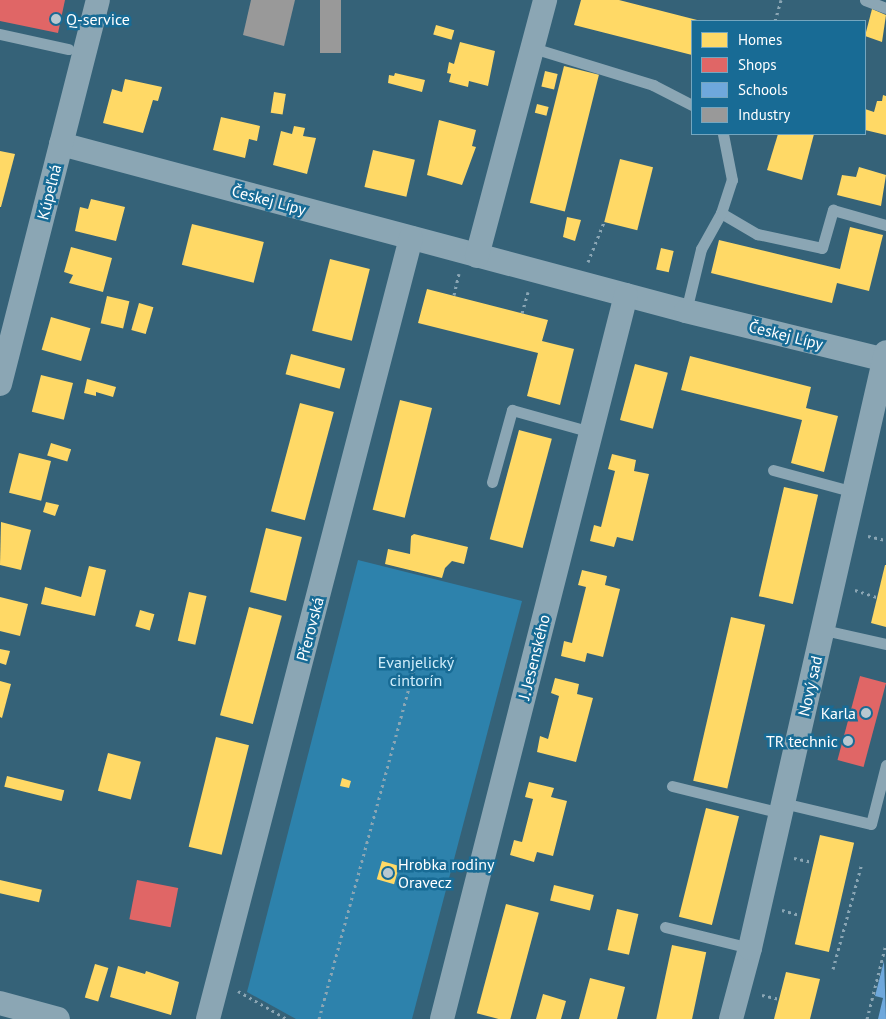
<!DOCTYPE html>
<html>
<head>
<meta charset="utf-8">
<style>
  body { margin:0 }
  #map { position:relative; width:886px; height:1019px; overflow:hidden; background:#356278; font-family:"PT Sans",sans-serif }
  div>[style] { position:absolute }
  [style*='--x'] { left:calc(var(--x)*1px); top:calc(var(--y)*1px); width:calc(var(--w)*1px); rotate:calc(var(--a)*1deg) }
  .green>* { inset:0; background:#2d82ac }
  .homes>* { inset:0; background:#ffd966; transform-origin:0 0 }
  .shops>* { inset:0; background:#e06666; transform-origin:0 0 }
  .schools>* { inset:0; background:#6fa8dc }
  .industry>* { inset:0; background:#999; transform-origin:0 0 }
  .path>* { height:3px; margin-top:-1.5px; transform-origin:0; background:repeating-linear-gradient(90deg,#8ba6b4 0 2.5px,transparent 0 6.5px) }
  .service>* { height:11px; margin:-5.5px; padding:0 5.5px; transform-origin:5.5px; border-radius:5.5px; background:#8ba6b4 }
  .minor>* { height:24px; margin:-12px; padding:0 12px; transform-origin:12px; border-radius:12px; background:#8ba6b4 }
  .dots>* { width:14px; height:14px; translate:-50% -50%; box-sizing:border-box; border:2px solid #186b95; border-radius:50% }
  span { translate:-50% -50%; white-space:nowrap; text-align:center; line-height:1.15; -webkit-text-stroke:5px #186b95; paint-order:stroke }
  .poi-label { font-size:16px; color:#fff }
  .left { translate:0 -50%; text-align:left }
  .right { translate:-100% -50%; text-align:right }
  .street-label { font-size:16px; color:#fff }
  .park-label { font-size:16px; color:#d1eefb }
  .legend { position:absolute; left:691px; top:20px; width:175px; height:115px; box-sizing:border-box; background:#186b95; border:1px solid #74a6bf; margin:0; padding:6px 9px; list-style:none; font-size:15px; color:#fff }
  .legend li { display:flex; align-items:center; gap:10px; height:25px }
  .legend b { width:25px; border:1px solid #74a6bf }
</style>
</head>
<body>
<div id="map">
  <div class="green">
    <div style="clip-path:polygon(358px 560px,522px 601px,412px 1019px,296px 1019px,247px 992px)"></div>
  </div>
  <div class="homes">
    <div style="clip-path:polygon(581px 0,619px 0,701px 21px,692px 21px,692px 55px,574px 25px)"></div>
    <div style="clip-path:polygon(872px 9px,886px 15px,882px 42px,865px 36px)"></div>
    <div style="left:436px;top:25px;width:19px;height:10px;rotate:16deg"></div>
    <div style="clip-path:polygon(460px 42px,495px 51px,488px 86px,469px 81px,468px 87px,449px 82px,451px 74px,447px 73px,449px 62px,454px 64px)"></div>
    <div style="left:564px;top:66px;width:36px;height:141px;rotate:14deg"></div>
    <div style="left:545px;top:71px;width:13px;height:16px;rotate:13deg"></div>
    <div style="clip-path:polygon(395px 73px,425px 80px,422px 92px,388px 83px,389px 75px,394px 76px)"></div>
    <div style="clip-path:polygon(125px 79px,162px 87px,158px 101px,153px 100px,143px 133px,103px 123px,112px 89px,122px 92px)"></div>
    <div style="left:274px;top:92px;width:12px;height:21px;rotate:9deg"></div>
    <div style="clip-path:polygon(883px 95px,886px 96px,886px 135px,865px 130px,865px 109px,874px 112px,877px 101px,882px 101px)"></div>
    <div style="left:537px;top:104px;width:12px;height:9px;rotate:14deg"></div>
    <div style="clip-path:polygon(221px 117px,260px 126px,257px 141px,249px 139px,245px 158px,213px 150px)"></div>
    <div style="clip-path:polygon(439px 120px,476px 130px,472px 146px,476px 147px,462px 185px,427px 175px)"></div>
    <div style="clip-path:polygon(294px 126px,305px 128px,303px 136px,316px 138px,307px 174px,273px 165px,281px 131px,292px 134px)"></div>
    <div style="clip-path:polygon(778px 134px,814px 134px,802px 180px,767px 170px)"></div>
    <div style="left:373px;top:150px;width:43px;height:38px;rotate:13deg"></div>
    <div style="clip-path:polygon(0 151px,15px 154px,1px 207px,0 207px)"></div>
    <div style="left:620px;top:159px;width:34px;height:65px;rotate:14deg"></div>
    <div style="clip-path:polygon(859px 167px,886px 175px,881px 206px,837px 195px,842px 175px,856px 177px)"></div>
    <div style="clip-path:polygon(91px 199px,125px 207px,116px 241px,75px 231px,80px 207px,88px 209px)"></div>
    <div style="clip-path:polygon(567px 217px,581px 220px,575px 241px,563px 237px)"></div>
    <div style="left:192px;top:224px;width:74px;height:42px;rotate:14deg"></div>
    <div style="clip-path:polygon(850px 227px,883px 235px,869px 291px,837px 283px,832px 303px,711px 273px,719px 240px,840px 269px)"></div>
    <div style="clip-path:polygon(71px 247px,112px 258px,103px 292px,69px 283px,73px 275px,64px 272px)"></div>
    <div style="left:661px;top:248px;width:13px;height:22px;rotate:13deg"></div>
    <div style="left:330px;top:259px;width:41px;height:74px;rotate:14deg"></div>
    <div style="clip-path:polygon(427px 289px,548px 320px,542px 341px,574px 349px,560px 405px,527px 396px,538px 353px,418px 323px)"></div>
    <div style="left:107px;top:296px;width:23px;height:28px;rotate:13deg"></div>
    <div style="left:139px;top:303px;width:15px;height:28px;rotate:16deg"></div>
    <div style="left:51px;top:317px;width:41px;height:34px;rotate:16deg"></div>
    <div style="left:291px;top:354px;width:56px;height:21px;rotate:15deg"></div>
    <div style="clip-path:polygon(690px 356px,811px 387px,806px 408px,838px 416px,824px 472px,791px 463px,802px 420px,681px 390px)"></div>
    <div style="left:635px;top:364px;width:34px;height:58px;rotate:15deg"></div>
    <div style="left:41px;top:375px;width:33px;height:38px;rotate:14deg"></div>
    <div style="clip-path:polygon(87px 379px,116px 387px,113px 397px,96px 392px,96px 396px,84px 393px)"></div>
    <div style="left:400px;top:400px;width:33px;height:113px;rotate:14deg"></div>
    <div style="left:300px;top:403px;width:35px;height:112px;rotate:15deg"></div>
    <div style="left:519px;top:430px;width:34px;height:113px;rotate:15deg"></div>
    <div style="left:51px;top:443px;width:21px;height:13px;rotate:17deg"></div>
    <div style="left:19px;top:453px;width:33px;height:41px;rotate:14deg"></div>
    <div style="clip-path:polygon(612px 454px,636px 460px,634px 471px,649px 474px,633px 541px,617px 537px,614px 547px,590px 541px,594px 525px,601px 527px,615px 471px,608px 469px)"></div>
    <div style="left:784px;top:487px;width:35px;height:112px;rotate:13deg"></div>
    <div style="clip-path:polygon(46px 502px,59px 505px,55px 516px,43px 512px)"></div>
    <div style="clip-path:polygon(1px 522px,31px 530px,21px 570px,0 565px)"></div>
    <div style="left:266px;top:528px;width:37px;height:66px;rotate:14deg"></div>
    <div style="clip-path:polygon(414px 534px,468px 547px,464px 564px,452px 561px,445px 568px,442px 578px,385px 564px,388px 549px,410px 554px,411px 536px)"></div>
    <div style="clip-path:polygon(885px 565px,886px 565px,886px 627px,871px 623px)"></div>
    <div style="clip-path:polygon(89px 566px,106px 570px,95px 616px,41px 604px,45px 587px,81px 597px)"></div>
    <div style="clip-path:polygon(582px 570px,607px 576px,605px 585px,620px 589px,603px 657px,587px 653px,585px 662px,561px 656px,564px 641px,572px 643px,586px 587px,578px 585px)"></div>
    <div style="left:189px;top:592px;width:18px;height:50px;rotate:13deg"></div>
    <div style="clip-path:polygon(0 597px,28px 604px,20px 636px,0 631px)"></div>
    <div style="left:249px;top:607px;width:34px;height:112px;rotate:15deg"></div>
    <div style="left:140px;top:610px;width:15px;height:17px;rotate:16deg"></div>
    <div style="left:731px;top:617px;width:35px;height:168px;rotate:13deg"></div>
    <div style="clip-path:polygon(0 649px,10px 651px,6px 665px,0 663px)"></div>
    <div style="clip-path:polygon(555px 678px,579px 684px,577px 694px,593px 698px,576px 762px,537px 752px,540px 736px,548px 739px,559px 696px,551px 693px)"></div>
    <div style="clip-path:polygon(0 681px,11px 684px,2px 718px,0 717px)"></div>
    <div style="left:216px;top:737px;width:34px;height:113px;rotate:14deg"></div>
    <div style="left:108px;top:753px;width:34px;height:39px;rotate:15deg"></div>
    <div style="left:7px;top:776px;width:59px;height:11px;rotate:14deg"></div>
    <div style="clip-path:polygon(342px 778px,351px 781px,349px 788px,340px 786px)"></div>
    <div style="clip-path:polygon(529px 782px,554px 788px,551px 797px,567px 801px,553px 856px,537px 852px,534px 862px,510px 855px,514px 840px,522px 842px,533px 799px,525px 797px)"></div>
    <div style="left:706px;top:808px;width:34px;height:112px;rotate:14deg"></div>
    <div style="left:820px;top:835px;width:35px;height:112px;rotate:13deg"></div>
    <div style="left:382px;top:861px;width:18px;height:19px;rotate:16deg"></div>
    <div style="left:0;top:880px;width:43px;height:13px;rotate:13deg"></div>
    <div style="left:554px;top:885px;width:41px;height:16px;rotate:14deg"></div>
    <div style="left:506px;top:904px;width:34px;height:113px;rotate:15deg"></div>
    <div style="left:617px;top:909px;width:22px;height:42px;rotate:13deg"></div>
    <div style="left:672px;top:945px;width:35px;height:76px;rotate:12deg"></div>
    <div style="left:95px;top:964px;width:14px;height:35px;rotate:17deg"></div>
    <div style="clip-path:polygon(118px 966px,145px 974px,146px 971px,179px 982px,171px 1015px,110px 997px)"></div>
    <div style="clip-path:polygon(786px 972px,820px 979px,810px 1019px,774px 1019px)"></div>
    <div style="clip-path:polygon(590px 978px,625px 987px,617px 1019px,579px 1019px)"></div>
    <div style="clip-path:polygon(543px 994px,566px 1001px,561px 1019px,536px 1019px)"></div>
  </div>
  <div class="shops">
    <div style="clip-path:polygon(0 0,65px 0,58px 33px,0 21px)"></div>
    <div style="left:860px;top:676px;width:27px;height:87px;rotate:15deg"></div>
    <div style="left:137px;top:880px;width:42px;height:40px;rotate:11deg"></div>
  </div>
  <div class="schools">
    <div style="clip-path:polygon(884px 961px,886px 1019px,878px 1019px,883px 998px,875px 996px)"></div>
  </div>
  <div class="industry">
    <div style="clip-path:polygon(251px 0,295px 0,284px 46px,243px 35px)"></div>
    <div style="left:320px;top:0;width:21px;height:53px"></div>
  </div>
  <div class="path">
    <div style="--x:775;--y:21;--w:22;--a:-74"></div>
    <div style="--x:588;--y:262;--w:43;--a:-68.2"></div>
    <div style="--x:454;--y:295;--w:22;--a:-77"></div>
    <div style="--x:522;--y:313;--w:22;--a:-74"></div>
    <div style="--x:868;--y:536;--w:18;--a:13"></div>
    <div style="--x:855;--y:590;--w:23;--a:18"></div>
    <div style="--x:794;--y:858;--w:19;--a:12"></div>
    <div style="--x:782;--y:910;--w:19;--a:16"></div>
    <div style="--x:833;--y:969;--w:110;--a:-74.7"></div>
    <div style="--x:238;--y:991;--w:56;--a:29.7"></div>
    <div style="--x:762;--y:995;--w:17;--a:13"></div>
    <div style="--x:319;--y:1019;--w:360;--a:-74.8"></div>
    <div style="--x:867;--y:1019;--w:77;--a:-75.8"></div>
  </div>
  <div class="service">
    <div style="--x:865;--y:0;--w:22;--a:21"></div>
    <div style="--x:0;--y:34;--w:70;--a:12.4"></div>
    <div style="--x:533;--y:48;--w:126;--a:17.1"></div>
    <div style="--x:653;--y:85;--w:44;--a:27.1"></div>
    <div style="--x:721;--y:213;--w:42;--a:30.3"></div>
    <div style="--x:757;--y:234;--w:66;--a:12.2"></div>
    <div style="--x:822;--y:248;--w:40;--a:-74"></div>
    <div style="--x:833;--y:210;--w:55;--a:15.8"></div>
    <div style="--x:686;--y:311;--w:64;--a:-76.4"></div>
    <div style="--x:701;--y:249;--w:41;--a:-60.9"></div>
    <div style="--x:721;--y:213;--w:35;--a:-72"></div>
    <div style="--x:732;--y:180;--w:47;--a:-101.1"></div>
    <div style="--x:773;--y:470;--w:84;--a:15.2"></div>
    <div style="--x:492;--y:482;--w:75;--a:-74.5"></div>
    <div style="--x:512;--y:410;--w:82;--a:15.6"></div>
    <div style="--x:824;--y:630;--w:64;--a:12.7"></div>
    <div style="--x:672;--y:786;--w:112;--a:13.9"></div>
    <div style="--x:783;--y:803;--w:90;--a:13.4"></div>
    <div style="--x:871;--y:824;--w:61;--a:-75.7"></div>
    <div style="--x:665;--y:927;--w:88;--a:13.9"></div>
  </div>
  <div class="minor">
    <div style="--x:61;--y:144;--w:647;--a:14.96"></div>
    <div style="--x:686;--y:311;--w:206;--a:13.8"></div>
    <div style="--x:477;--y:256;--w:265;--a:-75.1"></div>
    <div style="--x:0;--y:384;--w:396;--a:-75.7"></div>
    <div style="--x:0;--y:1003;--w:60;--a:15.4"></div>
    <div style="--x:208;--y:1019;--w:807;--a:-75.43"></div>
    <div style="--x:442;--y:1019;--w:747;--a:-75.74"></div>
    <div style="--x:731;--y:1019;--w:73;--a:-75"></div>
    <div style="--x:750;--y:948;--w:611;--a:-77.15"></div>
  </div>
  <div class="dots">
    <div style="left:56px;top:19px;background:#b8c8d0"></div>
    <div style="left:866px;top:713px;background:#b8c8d0"></div>
    <div style="left:848px;top:741px;background:#b8c8d0"></div>
    <div style="left:388px;top:873px;background:#b8c8d0"></div>
  </div>
  <div class="poi-label">
    <span class="left" style="left:66px;top:19px">Q-service</span>
    <span class="right" style="left:856px;top:713px">Karla</span>
    <span class="right" style="left:838px;top:741px">TR technic</span>
    <span class="left" style="left:398px;top:873px">Hrobka rodiny<br>Oravecz</span>
  </div>
  <div class="street-label">
    <span style="left:49px;top:192px;rotate:-76deg">Kúpeľná</span>
    <span style="left:269px;top:200px;rotate:15deg">Českej Lípy</span>
    <span style="left:786px;top:335px;rotate:14deg">Českej Lípy</span>
    <span style="left:310px;top:629px;rotate:-75deg">Přerovská</span>
    <span style="left:534px;top:657px;rotate:-76deg">J. Jesenského</span>
    <span style="left:810px;top:686px;rotate:-77deg">Nový sad</span>
  </div>
  <div class="park-label">
    <span style="left:416px;top:671px">Evanjelický<br>cintorín</span>
  </div>
  <ul class="legend">
  <li><b style="height:14px;background:#ffd966"></b>Homes</li>
  <li><b style="height:14px;background:#e06666"></b>Shops</li>
  <li><b style="height:14px;background:#6fa8dc"></b>Schools</li>
  <li><b style="height:14px;background:#999"></b>Industry</li>
  </ul>
</div>
</body>
</html>
